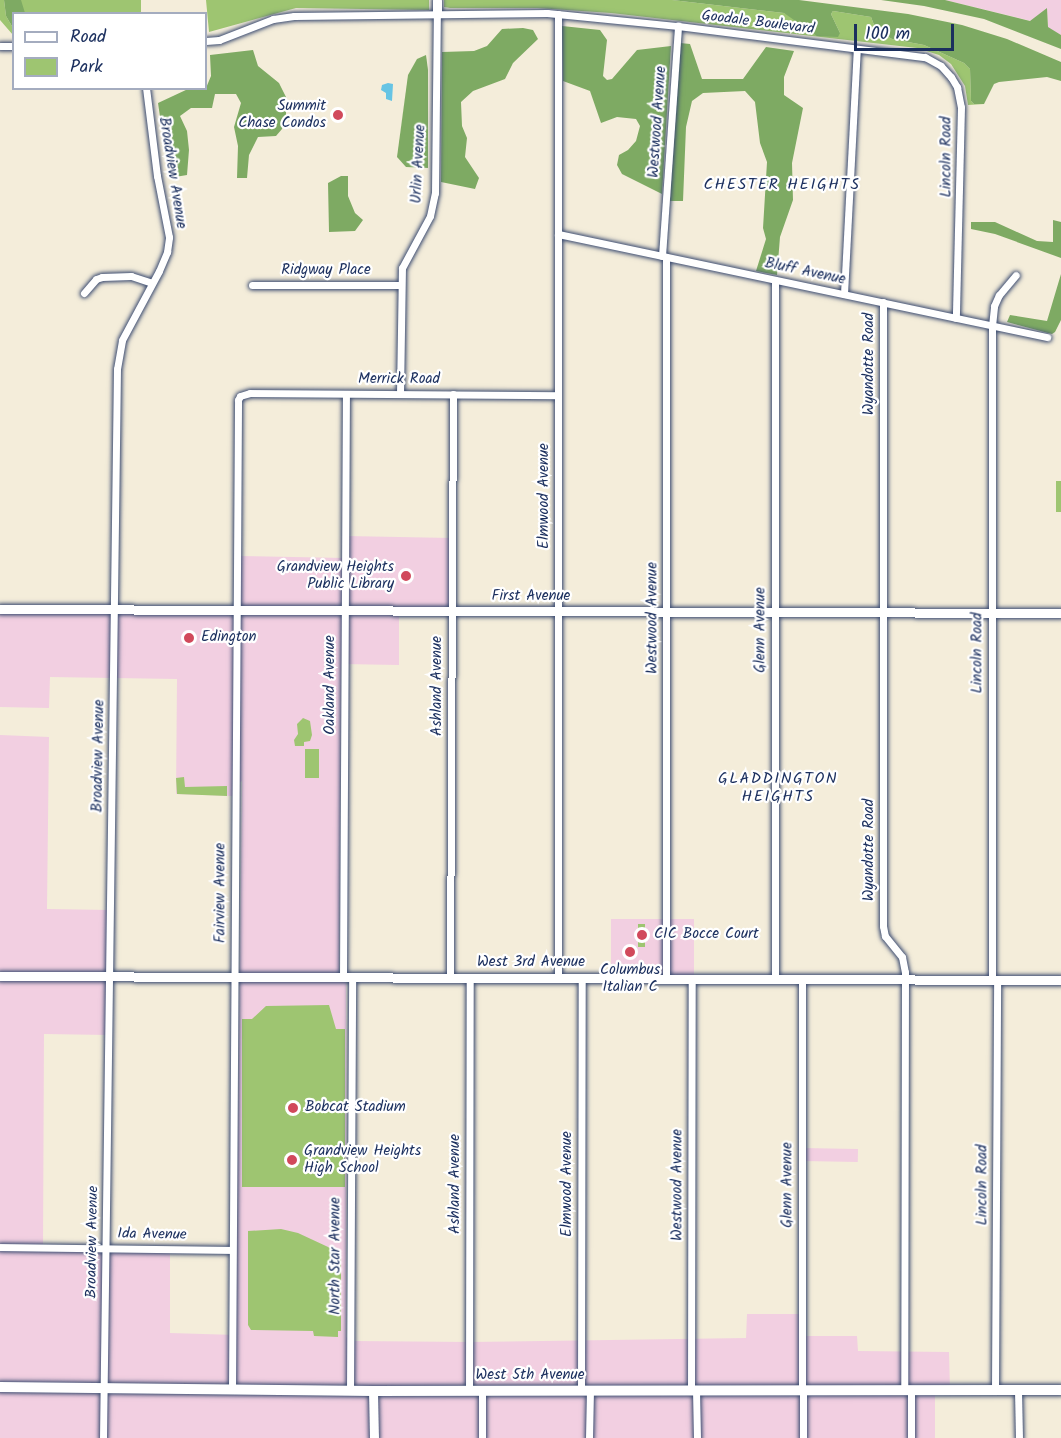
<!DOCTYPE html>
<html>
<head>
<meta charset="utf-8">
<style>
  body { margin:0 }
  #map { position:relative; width:1061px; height:1438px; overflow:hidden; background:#f4edda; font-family:Kalam,sans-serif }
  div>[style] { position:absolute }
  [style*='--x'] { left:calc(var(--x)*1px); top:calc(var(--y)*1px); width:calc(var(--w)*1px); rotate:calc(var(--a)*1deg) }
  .built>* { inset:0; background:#f2cfe1; transform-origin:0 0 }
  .green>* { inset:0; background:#9ec571; transform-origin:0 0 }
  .forest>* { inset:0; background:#7eaa63 }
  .water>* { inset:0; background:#66c4e4 }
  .roads { filter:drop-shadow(0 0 2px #3c4c71) drop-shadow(0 0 2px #3c4c71) }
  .minor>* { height:7px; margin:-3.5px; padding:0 3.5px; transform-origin:3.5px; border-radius:3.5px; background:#fff }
  .tertiary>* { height:9px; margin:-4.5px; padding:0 4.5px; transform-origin:4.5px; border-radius:4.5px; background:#fff }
  .secondary>* { height:10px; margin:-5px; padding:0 5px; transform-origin:5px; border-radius:5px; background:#fff }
  .dots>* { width:16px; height:16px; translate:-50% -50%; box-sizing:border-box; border:3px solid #fff; border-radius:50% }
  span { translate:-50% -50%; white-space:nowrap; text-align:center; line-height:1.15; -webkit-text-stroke:4.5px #fff; paint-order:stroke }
  .street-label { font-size:15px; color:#1b2f5e }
  .poi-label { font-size:15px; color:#1b2f5e }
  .right { translate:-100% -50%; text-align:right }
  .left { translate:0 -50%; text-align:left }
  .neighbourhood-label { font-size:16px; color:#1b2f5e; letter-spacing:1.5px }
  .legend { position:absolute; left:12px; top:12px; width:195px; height:78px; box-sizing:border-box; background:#fff; border:2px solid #a4acbf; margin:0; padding:8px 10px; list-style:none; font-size:18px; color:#1b2f5e }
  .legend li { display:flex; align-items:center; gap:12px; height:30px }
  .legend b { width:30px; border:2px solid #a4acbf }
  .scale { position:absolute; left:854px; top:24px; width:100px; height:27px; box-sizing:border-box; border:3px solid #1b2f5e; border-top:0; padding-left:8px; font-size:18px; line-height:21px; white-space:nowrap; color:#1b2f5e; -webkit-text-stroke:4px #fff; paint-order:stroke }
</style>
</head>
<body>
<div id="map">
  <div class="built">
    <div style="clip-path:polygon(945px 0,1061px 0,1061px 35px,1048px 28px,1047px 9px,1031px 21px)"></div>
    <div style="clip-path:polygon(346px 536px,452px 538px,452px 613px,399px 612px,399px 665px,341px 664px,339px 971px,346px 984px,346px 1337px,352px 1341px,469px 1342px,746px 1338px,747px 1314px,800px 1314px,800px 1336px,857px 1336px,858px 1351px,949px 1352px,950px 1390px,935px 1391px,935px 1438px,0 1438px,0 735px,49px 737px,47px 909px,111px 910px,109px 1035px,44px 1034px,43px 1248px,170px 1250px,170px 1333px,236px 1335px,242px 781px,233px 786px,233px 796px,176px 794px,177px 679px,50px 677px,49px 708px,0 707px,0 611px,236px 607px,236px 556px,345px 558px)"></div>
    <div style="left:694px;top:919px;width:59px;height:83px;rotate:90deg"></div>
    <div style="left:803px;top:1148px;width:55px;height:13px;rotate:1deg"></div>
  </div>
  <div class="green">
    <div style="clip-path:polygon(0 0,4px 0,6px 16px,13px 28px,13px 35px,0 20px)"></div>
    <div style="left:21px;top:0;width:120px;height:14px"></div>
    <div style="clip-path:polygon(206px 0,429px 0,429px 10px,296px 8px,209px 32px)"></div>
    <div style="clip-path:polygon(444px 0,672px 0,784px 13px,840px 33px,831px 14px,833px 11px,871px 17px,876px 30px,892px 39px,924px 45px,964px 63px,970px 69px,971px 101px,974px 104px,984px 104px,968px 105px,965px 86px,951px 64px,939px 55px,917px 48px,611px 13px,537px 8px,450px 8px,444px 7px)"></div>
    <div style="left:1056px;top:481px;width:5px;height:31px"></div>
    <div style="clip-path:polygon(303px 718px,310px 721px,312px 735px,310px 741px,304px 742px,304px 746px,295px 746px,294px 740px,298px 734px,297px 724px)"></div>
    <div style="left:305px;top:749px;width:14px;height:29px"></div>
    <div style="clip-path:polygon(184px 777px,185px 787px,227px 786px,227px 796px,177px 794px,176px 778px)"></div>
    <div style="left:638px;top:924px;width:7px;height:23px"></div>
    <div style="clip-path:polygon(329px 1005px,336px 1029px,345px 1029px,345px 1187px,242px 1187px,242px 1019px,252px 1019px,266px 1006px)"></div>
    <div style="clip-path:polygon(281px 1229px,298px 1233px,341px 1253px,341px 1331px,338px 1331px,338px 1337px,314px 1336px,313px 1331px,251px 1330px,248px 1325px,248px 1231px)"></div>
  </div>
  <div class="forest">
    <div style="clip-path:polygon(4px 0,21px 0,25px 13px,14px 14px,13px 28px,6px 16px)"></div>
    <div style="clip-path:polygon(672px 0,799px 0,908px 14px,962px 25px,1007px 39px,1061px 62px,1061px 81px,1047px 77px,999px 82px,994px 84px,984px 104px,974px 104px,971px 101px,970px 69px,964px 63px,924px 45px,892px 39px,876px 30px,871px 17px,833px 11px,831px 14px,840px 33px,838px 37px,817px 36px,784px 13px)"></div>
    <div style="clip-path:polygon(881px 0,945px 0,1030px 21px,1047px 8px,1048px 27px,1061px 35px,1061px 49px,984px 19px,924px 6px)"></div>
    <div style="clip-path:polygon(562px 26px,600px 30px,607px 40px,603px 76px,607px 80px,612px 79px,637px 50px,671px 46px,662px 194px,622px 174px,617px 165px,619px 155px,628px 150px,636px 141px,640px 126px,636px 119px,617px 117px,601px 123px,590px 91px,563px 81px)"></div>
    <div style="clip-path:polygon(523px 28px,533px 30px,538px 39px,513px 63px,505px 79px,473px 91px,461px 102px,462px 126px,467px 138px,465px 157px,479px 178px,475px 189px,441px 182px,442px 52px,474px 51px,487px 46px,502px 29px)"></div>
    <div style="clip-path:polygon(680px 43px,690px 44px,702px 79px,743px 79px,766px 47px,794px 51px,784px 77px,784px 95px,803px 108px,792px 163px,793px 200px,780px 237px,777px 275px,756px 271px,766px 239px,763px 228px,767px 162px,760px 143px,755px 102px,745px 91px,703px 93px,692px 101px,686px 127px,683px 201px,670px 201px)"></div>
    <div style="clip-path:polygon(253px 50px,258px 66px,279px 83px,286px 97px,286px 115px,282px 129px,276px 136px,258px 137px,249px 155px,247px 178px,237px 178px,238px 146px,234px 127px,241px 103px,236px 94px,215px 94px,212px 108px,191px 108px,180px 116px,187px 131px,189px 150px,187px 175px,169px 178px,158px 103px,188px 89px,206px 88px,211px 76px,210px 55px)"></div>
    <div style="clip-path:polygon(426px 55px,428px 70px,428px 168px,406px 167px,397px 157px,408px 75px,417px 59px)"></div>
    <div style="clip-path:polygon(341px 176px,348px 176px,348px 196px,355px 213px,363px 220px,355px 231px,329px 232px,328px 183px)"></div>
    <div style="clip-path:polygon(1053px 220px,1061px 222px,1061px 258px,995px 234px,971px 229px,971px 222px,995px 222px,1037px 241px,1053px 242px)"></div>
    <div style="clip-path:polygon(1061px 274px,1061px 320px,1055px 332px,1052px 334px,1007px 322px,1010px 315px,1047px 321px)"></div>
  </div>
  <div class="water">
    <div style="clip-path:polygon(388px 83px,393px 84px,392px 101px,386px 99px,386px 93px,381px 90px,382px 85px)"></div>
  </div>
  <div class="roads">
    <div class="minor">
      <div style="--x:206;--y:41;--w:13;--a:-4"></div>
      <div style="--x:219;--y:40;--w:58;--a:-21.3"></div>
      <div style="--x:273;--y:19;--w:21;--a:-8"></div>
      <div style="--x:294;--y:16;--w:253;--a:-0.7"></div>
      <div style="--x:547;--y:13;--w:132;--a:5.7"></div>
      <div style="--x:678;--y:26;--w:249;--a:7.2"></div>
      <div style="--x:925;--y:57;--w:18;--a:29"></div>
      <div style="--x:941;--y:66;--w:15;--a:48"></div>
      <div style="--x:951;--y:77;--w:12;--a:59"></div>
      <div style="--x:957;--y:87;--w:20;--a:79"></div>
      <div style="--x:961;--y:107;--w:211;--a:91.4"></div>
      <div style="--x:0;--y:46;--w:14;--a:0"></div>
      <div style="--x:558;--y:234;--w:500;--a:11.9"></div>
      <div style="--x:662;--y:256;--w:231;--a:-86"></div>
      <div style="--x:775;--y:280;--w:699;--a:90"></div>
      <div style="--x:252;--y:285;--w:148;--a:0"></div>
      <div style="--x:84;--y:293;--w:18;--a:-49"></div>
      <div style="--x:96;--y:279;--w:6;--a:-18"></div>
      <div style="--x:102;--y:277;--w:29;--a:-2"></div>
      <div style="--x:131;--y:276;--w:22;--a:18"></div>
      <div style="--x:844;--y:294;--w:245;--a:-87"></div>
      <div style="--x:883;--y:302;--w:624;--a:90"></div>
      <div style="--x:883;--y:926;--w:10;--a:79"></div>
      <div style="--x:885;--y:936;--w:27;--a:51"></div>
      <div style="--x:902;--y:957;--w:15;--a:79"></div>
      <div style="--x:905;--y:972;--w:418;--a:90.1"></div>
      <div style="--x:400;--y:394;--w:126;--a:-89.1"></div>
      <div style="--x:402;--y:268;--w:59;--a:-61.7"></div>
      <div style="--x:430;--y:216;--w:24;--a:-78"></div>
      <div style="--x:435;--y:193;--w:179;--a:-89.4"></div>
      <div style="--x:343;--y:977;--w:583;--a:-89.71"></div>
      <div style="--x:450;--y:978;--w:584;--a:-89.71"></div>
      <div style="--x:558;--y:978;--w:964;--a:-90"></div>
      <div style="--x:666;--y:979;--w:722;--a:-90"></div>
      <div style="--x:992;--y:980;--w:654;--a:-90"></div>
      <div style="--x:992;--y:326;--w:20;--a:-84"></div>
      <div style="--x:994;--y:306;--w:12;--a:-66"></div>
      <div style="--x:999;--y:295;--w:26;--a:-50"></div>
      <div style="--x:0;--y:1247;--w:232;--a:0.7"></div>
      <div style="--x:232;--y:1389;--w:989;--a:-89.65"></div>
      <div style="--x:238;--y:400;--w:4;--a:-63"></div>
      <div style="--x:240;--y:396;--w:10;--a:-17"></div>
      <div style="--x:250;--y:393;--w:308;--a:0.4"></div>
      <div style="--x:691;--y:1390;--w:411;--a:-89.9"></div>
      <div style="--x:696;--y:1390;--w:48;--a:88.8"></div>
      <div style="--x:911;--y:1390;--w:48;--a:90"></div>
      <div style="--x:995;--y:1390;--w:410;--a:-89.7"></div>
      <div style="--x:1018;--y:1390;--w:48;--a:88.8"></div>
      <div style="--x:350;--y:1391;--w:414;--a:-89.7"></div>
      <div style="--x:469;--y:1391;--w:413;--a:-89.9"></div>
      <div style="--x:581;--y:1391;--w:413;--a:-89.9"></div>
      <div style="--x:802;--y:1391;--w:412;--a:-90"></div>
      <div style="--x:803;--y:1391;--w:47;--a:90"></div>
      <div style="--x:103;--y:1438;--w:1069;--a:-89.25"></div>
      <div style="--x:117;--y:369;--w:29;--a:-80"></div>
      <div style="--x:122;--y:340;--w:78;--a:-61.8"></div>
      <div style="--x:159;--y:271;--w:21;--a:-67"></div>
      <div style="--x:167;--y:252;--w:15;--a:-82"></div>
      <div style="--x:169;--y:237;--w:62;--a:-101.1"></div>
      <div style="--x:157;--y:176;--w:89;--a:-97.1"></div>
      <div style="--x:482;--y:1438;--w:47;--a:-90"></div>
      <div style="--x:589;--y:1438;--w:47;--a:-88.8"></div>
    </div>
    <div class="tertiary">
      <div style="--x:437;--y:14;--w:14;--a:-90"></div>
      <div style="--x:0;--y:609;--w:1061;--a:0.22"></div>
      <div style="--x:0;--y:976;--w:1061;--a:0.22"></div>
      <div style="--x:373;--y:1391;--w:47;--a:88.8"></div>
    </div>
    <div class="secondary">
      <div style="--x:0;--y:1387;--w:373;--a:0.6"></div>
      <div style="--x:373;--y:1391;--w:688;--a:-0.08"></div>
    </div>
  </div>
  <div class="dots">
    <div style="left:338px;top:115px;background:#d1495b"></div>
    <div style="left:406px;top:576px;background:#d1495b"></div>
    <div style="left:189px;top:638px;background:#d1495b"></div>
    <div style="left:642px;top:935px;background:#d1495b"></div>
    <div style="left:630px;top:952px;background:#d1495b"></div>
    <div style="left:293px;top:1108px;background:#d1495b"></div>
    <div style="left:292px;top:1160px;background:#d1495b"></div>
  </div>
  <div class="street-label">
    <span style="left:758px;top:23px;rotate:7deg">Goodale Boulevard</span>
    <span style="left:658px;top:122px;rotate:-86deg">Westwood Avenue</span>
    <span style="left:947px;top:157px;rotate:-90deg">Lincoln Road</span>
    <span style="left:419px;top:164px;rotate:-87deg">Urlin Avenue</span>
    <span style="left:172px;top:173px;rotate:81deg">Broadview Avenue</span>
    <span style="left:326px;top:271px">Ridgway Place</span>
    <span style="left:805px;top:272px;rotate:12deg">Bluff Avenue</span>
    <span style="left:870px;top:364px;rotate:-90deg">Wyandotte Road</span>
    <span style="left:399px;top:380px">Merrick Road</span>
    <span style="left:545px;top:496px;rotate:-90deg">Elmwood Avenue</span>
    <span style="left:531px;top:597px">First Avenue</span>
    <span style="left:653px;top:618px;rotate:-90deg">Westwood Avenue</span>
    <span style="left:761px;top:630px;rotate:-90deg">Glenn Avenue</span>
    <span style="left:978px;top:653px;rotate:-90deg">Lincoln Road</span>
    <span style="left:331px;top:685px;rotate:-90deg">Oakland Avenue</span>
    <span style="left:438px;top:686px;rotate:-90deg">Ashland Avenue</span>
    <span style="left:99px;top:756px;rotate:-89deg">Broadview Avenue</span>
    <span style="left:870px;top:850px;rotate:-90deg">Wyandotte Road</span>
    <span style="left:221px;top:893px;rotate:-90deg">Fairview Avenue</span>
    <span style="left:531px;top:963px">West 3rd Avenue</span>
    <span style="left:456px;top:1184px;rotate:-90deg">Ashland Avenue</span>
    <span style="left:568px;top:1184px;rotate:-90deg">Elmwood Avenue</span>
    <span style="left:678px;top:1185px;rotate:-90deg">Westwood Avenue</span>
    <span style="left:788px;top:1185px;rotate:-90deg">Glenn Avenue</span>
    <span style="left:983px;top:1185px;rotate:-90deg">Lincoln Road</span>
    <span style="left:152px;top:1235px;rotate:1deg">Ida Avenue</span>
    <span style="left:93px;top:1242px;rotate:-89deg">Broadview Avenue</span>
    <span style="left:336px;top:1256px;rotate:-90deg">North Star Avenue</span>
    <span style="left:530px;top:1376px">West 5th Avenue</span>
  </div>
  <div class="poi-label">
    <span class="right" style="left:326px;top:115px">Summit<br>Chase Condos</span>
    <span class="right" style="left:394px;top:576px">Grandview Heights<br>Public Library</span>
    <span class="left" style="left:201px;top:638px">Edington</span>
    <span class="left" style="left:654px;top:935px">CIC Bocce Court</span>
    <span style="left:630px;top:979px">Columbus<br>Italian C</span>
    <span class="left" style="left:305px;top:1108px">Bobcat Stadium</span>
    <span class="left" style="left:304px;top:1160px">Grandview Heights<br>High School</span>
  </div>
  <div class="neighbourhood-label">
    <span style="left:782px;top:185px">CHESTER HEIGHTS</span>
    <span style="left:778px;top:788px">GLADDINGTON<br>HEIGHTS</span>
  </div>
  <ul class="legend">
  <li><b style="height:8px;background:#fff"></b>Road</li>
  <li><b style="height:16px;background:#9ec571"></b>Park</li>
  </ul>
  <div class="scale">100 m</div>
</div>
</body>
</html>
